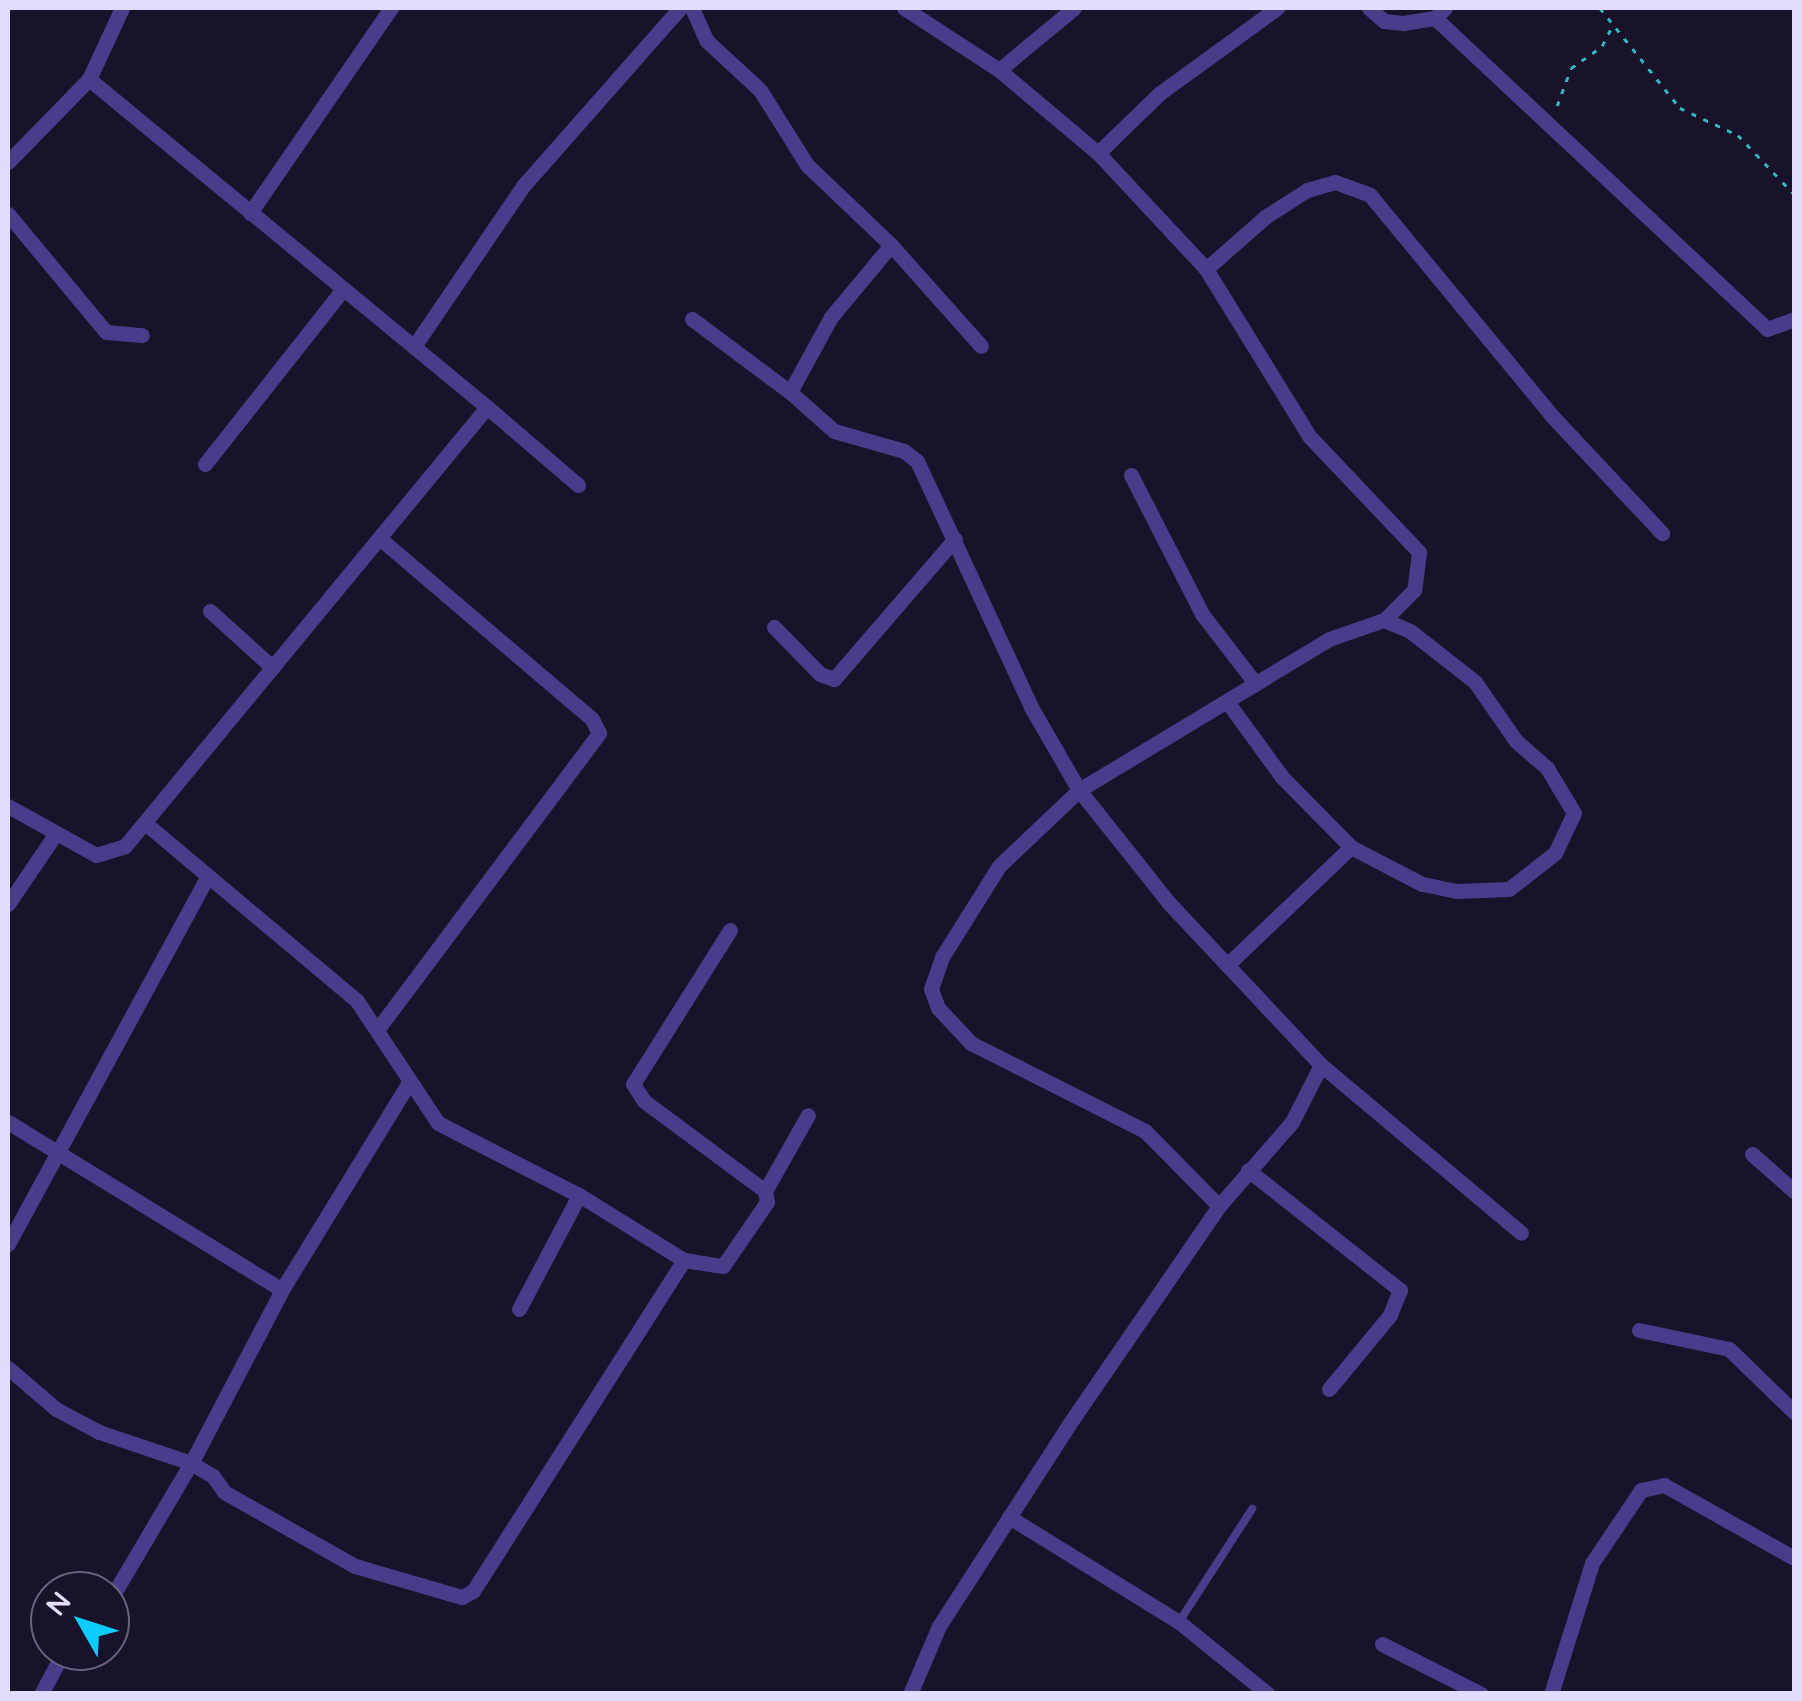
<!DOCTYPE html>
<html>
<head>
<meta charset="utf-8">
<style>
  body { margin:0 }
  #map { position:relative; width:1802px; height:1701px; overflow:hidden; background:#19122b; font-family:Quicksand,sans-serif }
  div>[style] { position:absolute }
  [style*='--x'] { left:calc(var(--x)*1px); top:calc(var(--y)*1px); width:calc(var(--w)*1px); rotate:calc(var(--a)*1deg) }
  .path>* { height:2.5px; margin-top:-1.25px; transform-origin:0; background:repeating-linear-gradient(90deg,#32b7bd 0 5px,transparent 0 13px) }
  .service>* { height:8px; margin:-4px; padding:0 4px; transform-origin:4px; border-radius:4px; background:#483d8a }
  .minor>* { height:15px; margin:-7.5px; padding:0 7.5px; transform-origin:7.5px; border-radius:7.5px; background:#483d8a }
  span { translate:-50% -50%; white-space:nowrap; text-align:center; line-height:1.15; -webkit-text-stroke:9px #19122b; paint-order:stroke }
  .frame { position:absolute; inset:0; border:10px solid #e4dcff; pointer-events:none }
  .north { position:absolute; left:30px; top:1571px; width:100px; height:100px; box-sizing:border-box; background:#19122b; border:2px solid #6a6380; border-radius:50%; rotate:309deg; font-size:28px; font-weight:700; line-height:40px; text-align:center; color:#e4dcff }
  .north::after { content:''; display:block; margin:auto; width:35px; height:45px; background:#0bccfc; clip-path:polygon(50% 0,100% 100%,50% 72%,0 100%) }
</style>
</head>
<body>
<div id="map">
  <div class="path">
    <div style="--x:1600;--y:8;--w:128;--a:51.3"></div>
    <div style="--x:1680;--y:108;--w:64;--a:25"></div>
    <div style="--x:1738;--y:135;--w:81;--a:46.5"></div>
    <div style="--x:1557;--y:106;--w:40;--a:-69.8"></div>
    <div style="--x:1571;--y:68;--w:38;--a:-35"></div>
    <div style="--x:1602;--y:46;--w:22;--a:-63"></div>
  </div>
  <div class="service">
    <div style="--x:1179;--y:1622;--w:135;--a:-57.1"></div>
  </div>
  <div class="minor">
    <div style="--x:692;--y:8;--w:36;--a:66"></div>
    <div style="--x:707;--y:41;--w:72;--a:42.8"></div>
    <div style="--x:760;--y:90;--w:89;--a:57.9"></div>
    <div style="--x:807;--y:165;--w:116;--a:43.6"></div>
    <div style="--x:891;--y:245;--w:94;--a:129.8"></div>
    <div style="--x:831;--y:317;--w:85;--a:118.7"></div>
    <div style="--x:790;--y:392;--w:59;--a:41.6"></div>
    <div style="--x:834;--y:431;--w:73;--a:15.9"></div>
    <div style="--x:904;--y:451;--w:16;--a:38"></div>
    <div style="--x:917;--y:461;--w:271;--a:65.1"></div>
    <div style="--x:1031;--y:707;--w:96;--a:60"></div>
    <div style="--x:1079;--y:790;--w:143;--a:51.5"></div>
    <div style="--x:1168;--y:902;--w:224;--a:46.8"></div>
    <div style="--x:1321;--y:1065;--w:64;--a:117"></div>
    <div style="--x:1292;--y:1122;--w:111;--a:131"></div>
    <div style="--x:1219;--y:1206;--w:267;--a:124.5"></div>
    <div style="--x:1068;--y:1426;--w:238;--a:122.8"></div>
    <div style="--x:939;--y:1626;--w:74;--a:113.1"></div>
    <div style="--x:904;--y:8;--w:113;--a:33.1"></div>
    <div style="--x:999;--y:70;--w:129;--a:40"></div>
    <div style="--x:1098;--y:153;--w:158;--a:47"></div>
    <div style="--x:1206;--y:269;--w:196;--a:58.3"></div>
    <div style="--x:1309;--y:436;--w:160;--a:46.5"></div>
    <div style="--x:1419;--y:552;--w:38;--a:97"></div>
    <div style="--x:1414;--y:590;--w:42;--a:135"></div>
    <div style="--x:1369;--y:8;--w:20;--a:41"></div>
    <div style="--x:1384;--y:21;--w:19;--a:6"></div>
    <div style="--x:1403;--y:23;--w:32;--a:-9"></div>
    <div style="--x:1435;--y:18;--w:14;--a:-45"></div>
    <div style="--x:1435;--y:18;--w:455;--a:43.1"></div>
    <div style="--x:1767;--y:329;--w:29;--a:-20"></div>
    <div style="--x:999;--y:70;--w:97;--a:-39.6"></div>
    <div style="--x:1098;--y:153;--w:86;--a:-44.1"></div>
    <div style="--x:1160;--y:93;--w:145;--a:-36"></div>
    <div style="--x:8;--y:162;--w:116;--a:-45.7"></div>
    <div style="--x:89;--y:79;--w:78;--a:-65.1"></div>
    <div style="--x:250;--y:213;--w:249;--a:-55.5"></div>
    <div style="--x:8;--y:214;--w:153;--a:50.3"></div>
    <div style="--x:106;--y:332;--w:36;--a:5"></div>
    <div style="--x:891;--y:245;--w:135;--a:48.3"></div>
    <div style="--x:1206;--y:269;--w:79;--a:-41.4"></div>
    <div style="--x:1265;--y:217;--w:50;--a:-32.7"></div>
    <div style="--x:1307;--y:190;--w:29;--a:-16"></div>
    <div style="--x:1335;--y:182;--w:37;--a:20"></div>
    <div style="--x:1370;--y:195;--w:286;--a:50.5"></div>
    <div style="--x:1552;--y:416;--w:161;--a:46.8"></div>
    <div style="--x:692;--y:319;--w:122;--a:36.7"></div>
    <div style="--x:417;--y:342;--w:189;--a:-55.8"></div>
    <div style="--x:523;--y:186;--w:237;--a:-48.6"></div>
    <div style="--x:487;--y:407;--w:120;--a:40.6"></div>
    <div style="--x:205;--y:464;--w:223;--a:-51.7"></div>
    <div style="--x:1131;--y:475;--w:156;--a:62.9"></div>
    <div style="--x:1202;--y:614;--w:88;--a:52.4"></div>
    <div style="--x:210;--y:611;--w:84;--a:42.1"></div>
    <div style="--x:774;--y:627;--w:66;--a:45.6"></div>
    <div style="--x:820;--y:674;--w:15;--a:20"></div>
    <div style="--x:834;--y:679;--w:185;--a:-49.2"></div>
    <div style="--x:8;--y:806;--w:101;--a:29.1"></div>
    <div style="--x:96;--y:855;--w:30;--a:-17"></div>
    <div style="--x:125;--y:846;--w:569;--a:-50.49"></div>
    <div style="--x:487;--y:407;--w:516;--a:-140.51"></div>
    <div style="--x:145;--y:823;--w:277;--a:40"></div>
    <div style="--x:357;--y:1001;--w:146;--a:56.4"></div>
    <div style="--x:438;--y:1123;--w:158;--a:27.1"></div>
    <div style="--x:579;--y:1195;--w:123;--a:31.8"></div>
    <div style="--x:684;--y:1260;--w:39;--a:9"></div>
    <div style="--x:723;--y:1266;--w:78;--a:-55.5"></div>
    <div style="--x:767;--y:1202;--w:11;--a:-100"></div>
    <div style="--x:765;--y:1191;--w:87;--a:-60.5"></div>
    <div style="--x:8;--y:904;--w:82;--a:-55.9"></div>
    <div style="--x:730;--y:930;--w:182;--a:122.2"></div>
    <div style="--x:633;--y:1084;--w:20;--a:57"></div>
    <div style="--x:644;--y:1101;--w:151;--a:36.6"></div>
    <div style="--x:1227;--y:965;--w:171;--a:-43.6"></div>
    <div style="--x:377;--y:1030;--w:371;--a:-53.2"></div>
    <div style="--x:599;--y:733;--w:16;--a:-117"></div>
    <div style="--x:592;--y:719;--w:276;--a:-139.6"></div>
    <div style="--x:1321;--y:1065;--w:261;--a:40"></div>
    <div style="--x:408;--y:1084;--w:241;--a:121.5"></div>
    <div style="--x:282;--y:1290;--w:195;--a:117.7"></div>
    <div style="--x:191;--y:1463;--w:26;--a:31"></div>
    <div style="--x:213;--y:1476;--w:19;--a:55"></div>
    <div style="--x:224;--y:1492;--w:150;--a:29.5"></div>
    <div style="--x:355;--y:1566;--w:111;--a:16.2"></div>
    <div style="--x:462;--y:1597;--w:13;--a:-29"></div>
    <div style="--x:473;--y:1591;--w:393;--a:-57.5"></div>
    <div style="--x:8;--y:1122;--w:321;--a:31.5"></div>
    <div style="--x:1752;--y:1154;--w:56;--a:41.4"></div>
    <div style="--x:1248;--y:1170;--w:194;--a:38.3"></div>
    <div style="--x:1400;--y:1290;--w:27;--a:112"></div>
    <div style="--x:1390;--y:1315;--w:96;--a:129.5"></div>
    <div style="--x:1219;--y:1206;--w:105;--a:-134.6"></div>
    <div style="--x:1145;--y:1131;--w:195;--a:-153.2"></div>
    <div style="--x:971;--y:1043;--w:48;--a:-133.3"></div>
    <div style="--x:938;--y:1008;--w:20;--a:-110"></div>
    <div style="--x:931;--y:989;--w:34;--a:-71"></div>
    <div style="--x:942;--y:957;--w:107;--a:-57.9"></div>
    <div style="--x:999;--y:866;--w:110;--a:-43.5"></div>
    <div style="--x:1079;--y:790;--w:292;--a:-31.1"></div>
    <div style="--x:1329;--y:639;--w:58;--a:-19.1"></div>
    <div style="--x:1384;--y:620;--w:28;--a:23"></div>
    <div style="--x:1410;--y:631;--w:83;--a:38.1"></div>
    <div style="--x:1475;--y:682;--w:72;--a:55.2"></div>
    <div style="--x:1516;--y:741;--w:41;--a:41.1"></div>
    <div style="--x:1547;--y:768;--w:52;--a:59"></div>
    <div style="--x:1574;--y:813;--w:44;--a:115.4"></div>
    <div style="--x:1555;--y:853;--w:58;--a:142"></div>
    <div style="--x:1509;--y:889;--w:53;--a:177.8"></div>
    <div style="--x:1456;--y:891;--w:35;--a:-168"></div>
    <div style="--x:1422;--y:884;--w:80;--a:-152.5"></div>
    <div style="--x:1351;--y:847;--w:98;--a:-134.6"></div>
    <div style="--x:1282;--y:777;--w:92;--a:-126.1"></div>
    <div style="--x:8;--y:1244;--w:419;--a:-61.5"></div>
    <div style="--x:519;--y:1309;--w:129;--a:-62.2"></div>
    <div style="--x:1639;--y:1330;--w:92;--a:11.9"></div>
    <div style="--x:1729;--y:1349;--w:91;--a:44.1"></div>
    <div style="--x:8;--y:1368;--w:63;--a:40.5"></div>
    <div style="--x:56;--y:1409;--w:49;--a:28.1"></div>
    <div style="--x:99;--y:1432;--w:97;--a:18.6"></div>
    <div style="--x:191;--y:1463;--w:159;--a:120.6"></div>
    <div style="--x:1009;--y:1517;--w:200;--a:31.7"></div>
    <div style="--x:1179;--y:1622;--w:114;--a:39"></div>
    <div style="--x:1382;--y:1644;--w:111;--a:26.8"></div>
    <div style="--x:41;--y:1694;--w:49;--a:-61.9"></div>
    <div style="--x:1551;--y:1694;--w:137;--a:-72.6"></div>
    <div style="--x:1592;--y:1563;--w:88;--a:-56.1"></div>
    <div style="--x:1641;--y:1490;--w:24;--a:-12"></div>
    <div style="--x:1664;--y:1485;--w:149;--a:29.3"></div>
  </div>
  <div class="frame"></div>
  <div class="north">N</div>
</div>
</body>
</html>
